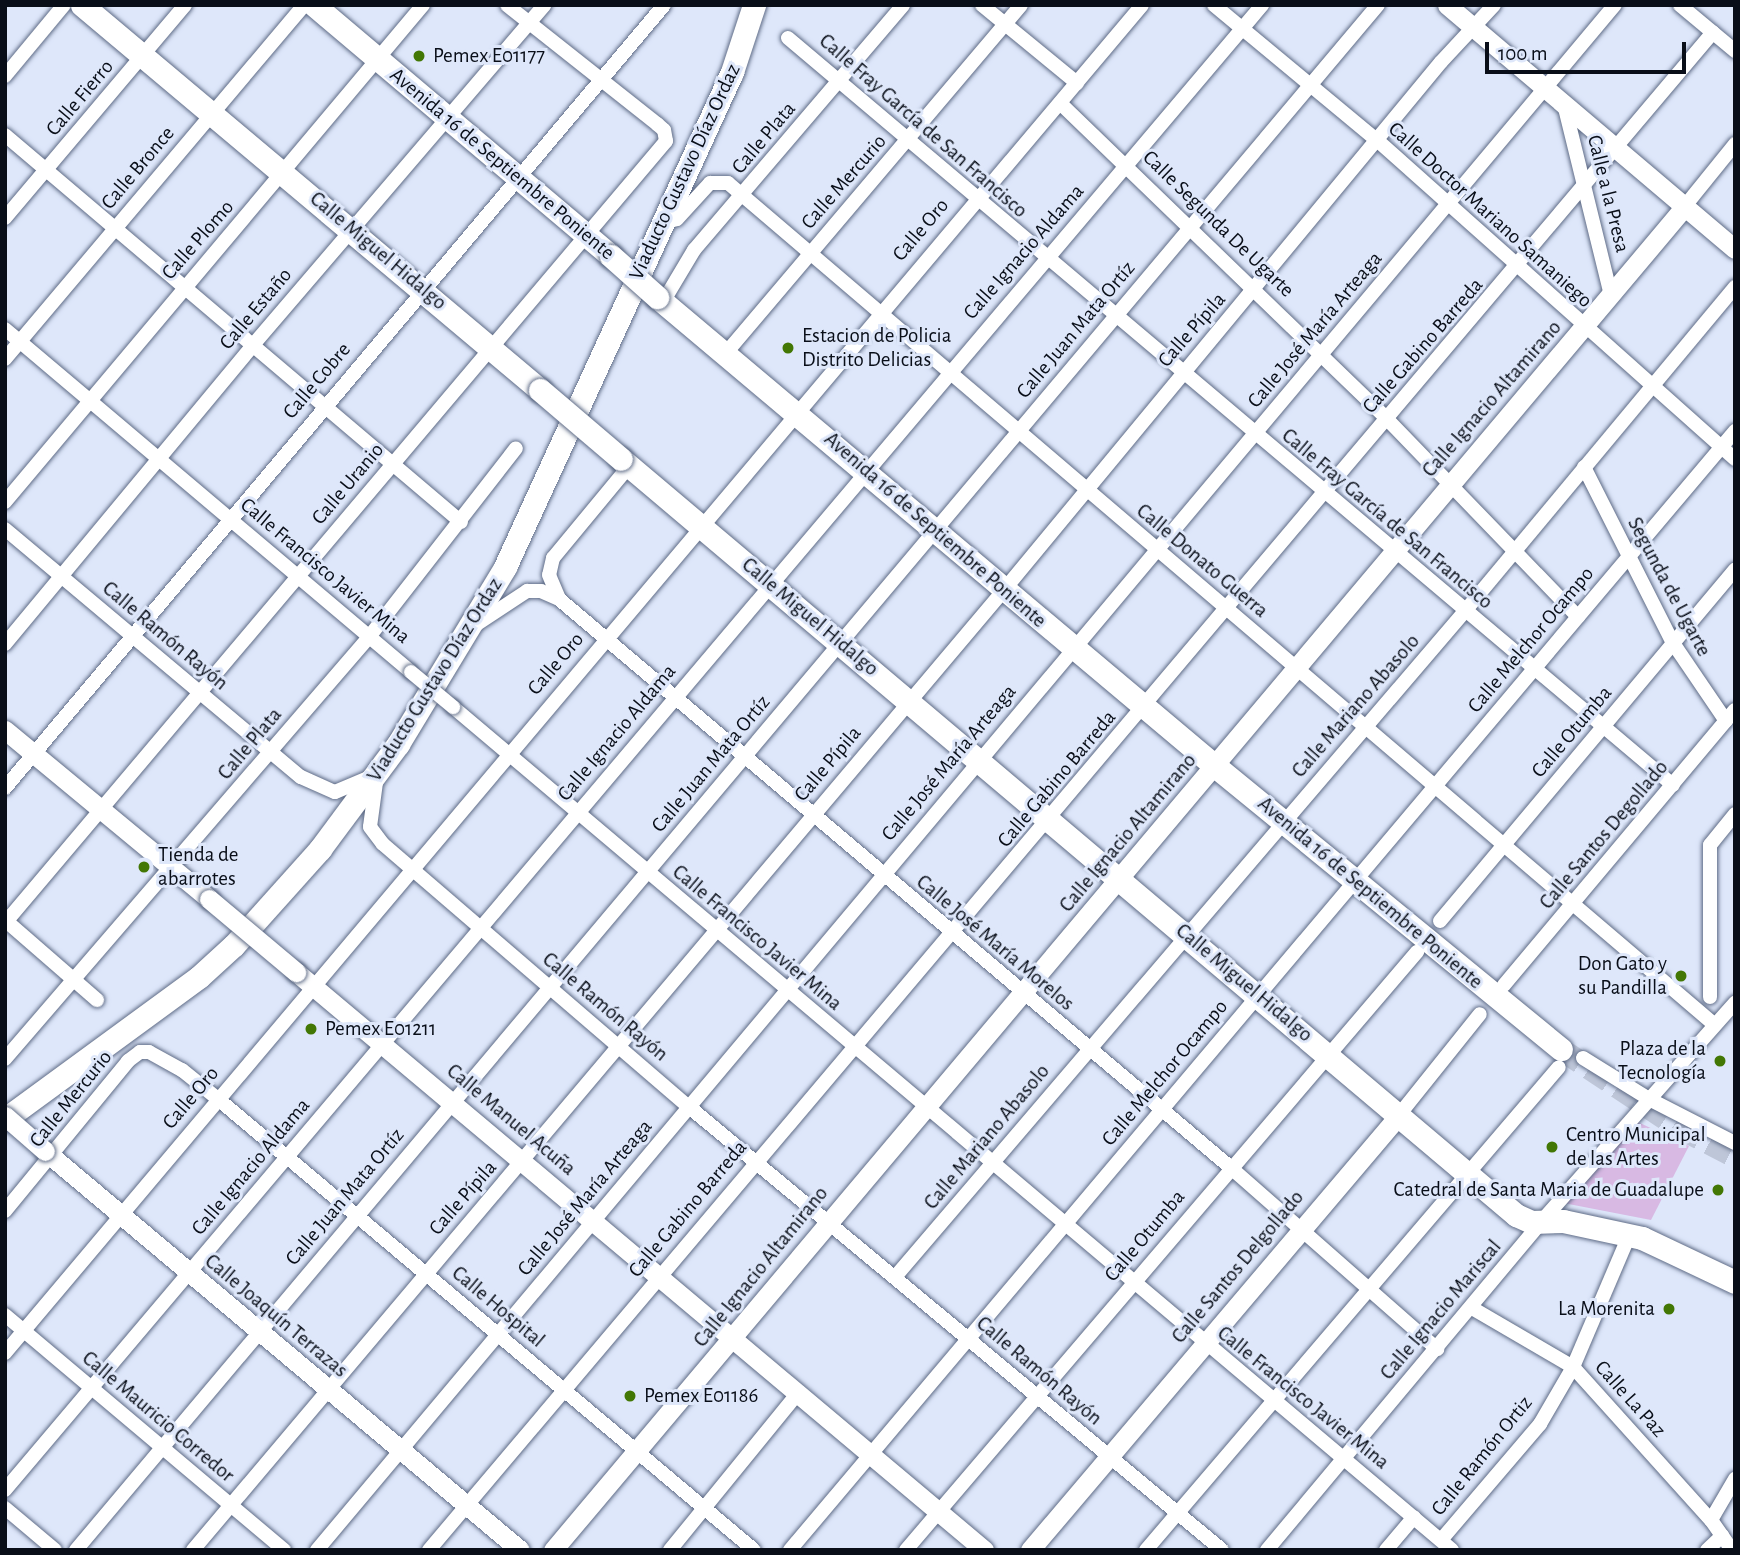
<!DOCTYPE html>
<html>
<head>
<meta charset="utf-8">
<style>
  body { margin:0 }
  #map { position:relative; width:1740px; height:1555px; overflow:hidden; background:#dee7fa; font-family:"Alegreya Sans",sans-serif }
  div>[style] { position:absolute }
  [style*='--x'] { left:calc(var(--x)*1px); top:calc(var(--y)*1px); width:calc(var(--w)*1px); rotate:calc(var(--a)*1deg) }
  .green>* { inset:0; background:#d8b9e3 }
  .primary-tunnel>* { height:23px; margin-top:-11.5px; transform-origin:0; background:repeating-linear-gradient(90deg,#bec6d8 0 23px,transparent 0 34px) }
  .roads { filter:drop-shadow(0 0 2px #5e6b86) drop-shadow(0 0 2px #5e6b86) }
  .street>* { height:14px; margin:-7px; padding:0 7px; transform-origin:7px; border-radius:7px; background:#fff }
  .secondary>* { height:19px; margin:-9.5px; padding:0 9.5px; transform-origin:9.5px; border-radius:9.5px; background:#fff }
  .primary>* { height:23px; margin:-11.5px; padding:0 11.5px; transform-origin:11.5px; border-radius:11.5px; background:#fff }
  .bridges { filter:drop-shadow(0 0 2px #5e6b86) drop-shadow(0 0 2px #5e6b86) }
  .street-bridge>* { height:14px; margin:-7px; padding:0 7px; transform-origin:7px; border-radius:7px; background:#fff }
  .secondary-bridge>* { height:19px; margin:-9.5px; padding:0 9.5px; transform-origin:9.5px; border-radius:9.5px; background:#fff }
  .primary-bridge>* { height:23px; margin:-11.5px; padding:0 11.5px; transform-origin:11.5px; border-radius:11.5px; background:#fff }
  .dots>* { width:19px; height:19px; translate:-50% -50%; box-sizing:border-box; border:4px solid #dee7fa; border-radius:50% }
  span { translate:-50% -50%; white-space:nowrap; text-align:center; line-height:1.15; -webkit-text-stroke:6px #dee7fa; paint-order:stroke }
  .poi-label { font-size:21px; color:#090e18 }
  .left { translate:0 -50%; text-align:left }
  .right { translate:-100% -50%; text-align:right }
  .street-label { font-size:21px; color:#090e18 }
  .frame { position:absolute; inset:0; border:7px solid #090e18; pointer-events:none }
  .scale { position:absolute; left:1485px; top:42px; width:201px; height:32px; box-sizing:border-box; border:4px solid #090e18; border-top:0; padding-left:9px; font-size:21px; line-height:24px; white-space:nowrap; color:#090e18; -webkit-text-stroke:5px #dee7fa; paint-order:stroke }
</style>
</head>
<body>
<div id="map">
  <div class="green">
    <div style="clip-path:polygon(1625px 1116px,1689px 1146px,1651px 1220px,1553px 1201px)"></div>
  </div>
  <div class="primary-tunnel">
    <div style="--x:1561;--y:1049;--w:141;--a:33.5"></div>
    <div style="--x:1679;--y:1127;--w:63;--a:27.4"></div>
  </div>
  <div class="roads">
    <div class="street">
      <div style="--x:982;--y:5;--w:123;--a:39.4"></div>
      <div style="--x:1214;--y:5;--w:213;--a:39.7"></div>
      <div style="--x:1378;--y:141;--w:478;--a:41.7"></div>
      <div style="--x:1680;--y:5;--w:72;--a:39.9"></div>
      <div style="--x:788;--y:38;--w:1158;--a:40.17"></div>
      <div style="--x:5;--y:76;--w:92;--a:-50.3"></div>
      <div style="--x:1060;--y:103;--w:455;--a:44"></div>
      <div style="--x:1387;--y:419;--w:275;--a:46"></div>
      <div style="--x:1564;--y:104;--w:197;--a:76.2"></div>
      <div style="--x:5;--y:135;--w:598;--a:40.32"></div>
      <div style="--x:1685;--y:206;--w:80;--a:-51.1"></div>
      <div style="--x:5;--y:218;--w:279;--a:-49.8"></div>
      <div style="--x:661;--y:223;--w:16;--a:-14"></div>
      <div style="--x:677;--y:219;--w:49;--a:-47.5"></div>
      <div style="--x:710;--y:183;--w:18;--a:0"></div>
      <div style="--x:728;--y:183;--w:1297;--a:40.47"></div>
      <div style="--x:663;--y:302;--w:61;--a:-59.2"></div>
      <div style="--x:694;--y:250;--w:322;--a:-49.5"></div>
      <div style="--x:5;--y:329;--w:531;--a:40.19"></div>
      <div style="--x:726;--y:353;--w:456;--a:-49.7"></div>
      <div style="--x:5;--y:359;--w:463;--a:-49.8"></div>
      <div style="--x:630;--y:465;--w:121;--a:129.6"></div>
      <div style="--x:553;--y:558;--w:17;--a:103"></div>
      <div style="--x:549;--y:575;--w:26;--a:67"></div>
      <div style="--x:559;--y:599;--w:879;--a:40.25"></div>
      <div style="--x:1230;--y:1167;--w:276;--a:41.3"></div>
      <div style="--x:1584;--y:467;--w:197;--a:63.2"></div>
      <div style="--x:1673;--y:643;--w:94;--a:55.8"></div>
      <div style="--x:5;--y:502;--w:649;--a:-49.93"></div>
      <div style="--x:5;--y:529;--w:386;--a:40"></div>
      <div style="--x:301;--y:777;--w:37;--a:24"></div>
      <div style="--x:335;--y:792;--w:36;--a:-23"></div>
      <div style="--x:474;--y:626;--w:64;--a:-33.4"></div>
      <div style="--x:527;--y:591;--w:14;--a:0"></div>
      <div style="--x:541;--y:591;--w:20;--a:24"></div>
      <div style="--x:5;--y:644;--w:388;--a:-50.3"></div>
      <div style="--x:253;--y:345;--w:448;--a:-49.4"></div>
      <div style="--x:453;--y:707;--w:1307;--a:40.16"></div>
      <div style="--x:377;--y:775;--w:52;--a:97.7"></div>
      <div style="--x:370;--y:827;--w:21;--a:53"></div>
      <div style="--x:383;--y:844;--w:402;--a:40.7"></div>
      <div style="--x:688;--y:1106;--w:694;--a:39.74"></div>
      <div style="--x:5;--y:788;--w:1023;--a:-49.91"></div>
      <div style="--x:5;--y:920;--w:122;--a:41"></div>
      <div style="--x:1440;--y:921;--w:459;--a:-50"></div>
      <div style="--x:5;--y:923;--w:1024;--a:-49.79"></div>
      <div style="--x:666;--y:141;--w:11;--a:-100"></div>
      <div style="--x:664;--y:130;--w:9;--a:-139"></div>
      <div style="--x:657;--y:124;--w:191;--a:-141.6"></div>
      <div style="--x:1504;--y:985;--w:359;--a:-50"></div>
      <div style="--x:1710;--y:997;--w:152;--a:-90"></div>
      <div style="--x:1710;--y:845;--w:40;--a:-51"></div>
      <div style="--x:1583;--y:1058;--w:78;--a:31.8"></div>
      <div style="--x:1649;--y:1099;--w:97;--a:27.1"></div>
      <div style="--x:5;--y:1059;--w:557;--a:-49.22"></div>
      <div style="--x:369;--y:637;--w:239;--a:-52.1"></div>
      <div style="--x:1399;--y:1115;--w:129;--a:-51.3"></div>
      <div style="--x:5;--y:1211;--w:194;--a:-50.6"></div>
      <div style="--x:128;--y:1061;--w:15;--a:-37"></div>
      <div style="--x:140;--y:1052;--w:9;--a:0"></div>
      <div style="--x:149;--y:1052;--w:38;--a:29"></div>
      <div style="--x:182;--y:1070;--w:46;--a:38.9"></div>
      <div style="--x:218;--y:1099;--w:700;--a:40.08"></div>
      <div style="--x:895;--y:1277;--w:877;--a:-49.44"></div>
      <div style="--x:1465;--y:611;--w:422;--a:-50.2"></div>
      <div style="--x:1472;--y:1308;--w:117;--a:30.3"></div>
      <div style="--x:1573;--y:1367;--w:206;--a:48"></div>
      <div style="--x:1711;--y:1520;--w:37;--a:55"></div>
      <div style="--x:5;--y:1315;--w:365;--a:40.1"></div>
      <div style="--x:5;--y:1353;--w:1763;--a:-49.85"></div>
      <div style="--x:5;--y:1490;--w:1946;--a:-49.75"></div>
      <div style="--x:5;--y:1508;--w:65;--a:40"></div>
      <div style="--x:1711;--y:1520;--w:48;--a:-59.7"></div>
      <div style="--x:1441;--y:1540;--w:153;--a:-49.5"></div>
      <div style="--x:1540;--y:1424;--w:66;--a:-59.9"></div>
      <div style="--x:1573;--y:1367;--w:133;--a:-66.9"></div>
      <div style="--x:76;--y:1550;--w:2020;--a:-49.88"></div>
      <div style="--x:193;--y:1550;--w:1257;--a:-49.81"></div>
      <div style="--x:1004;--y:590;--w:685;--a:-50.39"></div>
      <div style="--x:1441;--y:62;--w:78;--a:-47.1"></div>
      <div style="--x:317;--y:1550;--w:2018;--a:-49.97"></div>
      <div style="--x:429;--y:1550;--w:1988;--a:-49.77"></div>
      <div style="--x:670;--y:1550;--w:204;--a:-50.8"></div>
      <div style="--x:790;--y:1550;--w:1465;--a:-49.82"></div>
      <div style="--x:906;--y:1550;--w:787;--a:-49.49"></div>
      <div style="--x:1146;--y:1550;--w:635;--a:-49.47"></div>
      <div style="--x:1267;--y:1550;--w:427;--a:-50.1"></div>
      <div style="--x:1541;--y:1222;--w:293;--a:-48.5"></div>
      <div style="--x:1386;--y:1550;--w:43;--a:-49.7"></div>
      <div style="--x:1707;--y:1550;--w:21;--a:-43"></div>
    </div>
    <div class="secondary">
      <div style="--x:1447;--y:5;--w:377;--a:40.3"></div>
      <div style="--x:5;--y:730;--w:265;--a:39.6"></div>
      <div style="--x:296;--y:972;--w:899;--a:40.03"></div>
      <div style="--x:45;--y:1151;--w:620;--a:40.03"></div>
      <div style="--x:553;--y:1550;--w:1757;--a:-49.89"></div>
      <div style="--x:1030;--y:1550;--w:570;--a:-49.69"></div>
    </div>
    <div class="primary">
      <div style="--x:82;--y:5;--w:598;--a:40.05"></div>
      <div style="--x:314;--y:5;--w:389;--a:40.2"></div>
      <div style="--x:657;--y:297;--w:729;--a:40.05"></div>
      <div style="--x:1215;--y:766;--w:447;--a:39.3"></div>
      <div style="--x:621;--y:459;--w:1172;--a:40.19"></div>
      <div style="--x:1516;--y:1215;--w:17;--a:24"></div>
      <div style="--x:1532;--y:1222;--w:31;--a:-2"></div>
      <div style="--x:1563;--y:1221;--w:81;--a:12.1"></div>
      <div style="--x:1642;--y:1238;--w:103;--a:25.3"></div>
      <div style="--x:5;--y:1119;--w:240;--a:-36.2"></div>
      <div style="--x:199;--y:977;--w:47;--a:-42.4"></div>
      <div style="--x:234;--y:945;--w:129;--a:-48.1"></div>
      <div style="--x:320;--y:849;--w:131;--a:-53.4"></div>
      <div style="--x:398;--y:744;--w:207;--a:-58.8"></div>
      <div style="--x:505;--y:567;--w:545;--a:-65.36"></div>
      <div style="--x:732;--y:72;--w:71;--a:-71.8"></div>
    </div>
  </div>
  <div class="bridges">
    <div class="street-bridge">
      <div style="--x:411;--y:672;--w:55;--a:39.8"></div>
    </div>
    <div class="secondary-bridge">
      <div style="--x:209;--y:899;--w:114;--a:40"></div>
      <div style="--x:5;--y:1116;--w:53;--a:41.2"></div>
    </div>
    <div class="primary-bridge">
      <div style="--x:611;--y:256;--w:62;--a:41.7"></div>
      <div style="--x:540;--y:390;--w:106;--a:40.4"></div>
    </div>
  </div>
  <div class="dots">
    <div style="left:419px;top:56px;background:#427704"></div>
    <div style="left:788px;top:348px;background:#427704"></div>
    <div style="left:144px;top:867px;background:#427704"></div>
    <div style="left:1681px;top:976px;background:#427704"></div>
    <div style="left:311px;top:1029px;background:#427704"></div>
    <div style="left:1720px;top:1061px;background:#427704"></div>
    <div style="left:1552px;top:1147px;background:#427704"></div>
    <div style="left:1718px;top:1190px;background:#427704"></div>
    <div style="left:1669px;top:1309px;background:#427704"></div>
    <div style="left:630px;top:1396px;background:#427704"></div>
  </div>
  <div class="poi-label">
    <span class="left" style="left:433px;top:56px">Pemex E01177</span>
    <span class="left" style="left:802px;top:348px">Estacion de Policia<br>Distrito Delicias</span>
    <span class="left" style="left:158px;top:867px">Tienda de<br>abarrotes</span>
    <span class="right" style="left:1667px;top:976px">Don Gato y<br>su Pandilla</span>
    <span class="left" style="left:325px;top:1029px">Pemex E01211</span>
    <span class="right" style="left:1706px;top:1061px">Plaza de la<br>Tecnología</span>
    <span class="left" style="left:1566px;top:1147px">Centro Municipal<br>de las Artes</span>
    <span class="right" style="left:1704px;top:1190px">Catedral de Santa Maria de Guadalupe</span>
    <span class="right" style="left:1655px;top:1309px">La Morenita</span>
    <span class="left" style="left:644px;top:1396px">Pemex E01186</span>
  </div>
  <div class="street-label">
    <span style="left:80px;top:98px;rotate:-50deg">Calle Fierro</span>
    <span style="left:923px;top:126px;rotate:41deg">Calle Fray García de San Francisco</span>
    <span style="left:764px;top:138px;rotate:-50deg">Calle Plata</span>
    <span style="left:502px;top:164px;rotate:40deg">Avenida 16 de Septiembre Poniente</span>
    <span style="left:138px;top:168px;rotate:-50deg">Calle Bronce</span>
    <span style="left:685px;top:172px;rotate:-65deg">Viaducto Gustavo Díaz Ordaz</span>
    <span style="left:844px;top:182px;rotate:-49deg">Calle Mercurio</span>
    <span style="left:1608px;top:194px;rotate:76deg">Calle a la Presa</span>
    <span style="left:1490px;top:215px;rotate:42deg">Calle Doctor Mariano Samaniego</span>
    <span style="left:1218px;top:224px;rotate:44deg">Calle Segunda De Ugarte</span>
    <span style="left:921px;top:230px;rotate:-50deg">Calle Oro</span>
    <span style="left:198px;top:240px;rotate:-49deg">Calle Plomo</span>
    <span style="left:378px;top:251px;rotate:40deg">Calle Miguel Hidalgo</span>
    <span style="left:1024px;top:252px;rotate:-49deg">Calle Ignacio Aldama</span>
    <span style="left:256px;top:309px;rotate:-50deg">Calle Estaño</span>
    <span style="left:1076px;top:330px;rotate:-50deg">Calle Juan Mata Ortíz</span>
    <span style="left:1192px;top:330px;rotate:-49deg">Calle Pípila</span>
    <span style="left:1315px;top:330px;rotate:-50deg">Calle José María Arteaga</span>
    <span style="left:1423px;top:346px;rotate:-49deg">Calle Gabino Barreda</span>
    <span style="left:317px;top:381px;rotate:-50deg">Calle Cobre</span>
    <span style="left:1492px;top:399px;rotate:-49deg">Calle Ignacio Altamirano</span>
    <span style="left:348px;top:484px;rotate:-50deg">Calle Uranio</span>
    <span style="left:1387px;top:519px;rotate:40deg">Calle Fray García de San Francisco</span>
    <span style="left:935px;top:530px;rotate:41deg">Avenida 16 de Septiembre Poniente</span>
    <span style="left:1202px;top:561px;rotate:40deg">Calle Donato Guerra</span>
    <span style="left:325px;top:571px;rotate:40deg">Calle Francisco Javier Mina</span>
    <span style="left:1669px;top:587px;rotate:62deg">Segunda de Ugarte</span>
    <span style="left:810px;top:617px;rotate:40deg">Calle Miguel Hidalgo</span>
    <span style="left:165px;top:636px;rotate:40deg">Calle Ramón Rayón</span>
    <span style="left:1531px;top:640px;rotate:-50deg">Calle Melchor Ocampo</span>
    <span style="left:556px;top:664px;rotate:-50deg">Calle Oro</span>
    <span style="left:435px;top:680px;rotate:-58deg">Viaducto Gustavo Díaz Ordaz</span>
    <span style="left:1356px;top:706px;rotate:-49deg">Calle Mariano Abasolo</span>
    <span style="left:1572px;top:732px;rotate:-50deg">Calle Otumba</span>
    <span style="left:617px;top:733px;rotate:-50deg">Calle Ignacio Aldama</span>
    <span style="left:250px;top:744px;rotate:-50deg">Calle Plata</span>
    <span style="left:949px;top:763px;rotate:-50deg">Calle José María Arteaga</span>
    <span style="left:711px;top:764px;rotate:-50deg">Calle Juan Mata Ortíz</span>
    <span style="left:828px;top:764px;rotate:-50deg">Calle Pípila</span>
    <span style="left:1057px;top:779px;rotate:-50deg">Calle Gabino Barreda</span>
    <span style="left:1128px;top:833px;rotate:-50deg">Calle Ignacio Altamirano</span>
    <span style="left:1604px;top:835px;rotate:-50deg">Calle Santos Degollado</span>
    <span style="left:1370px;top:893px;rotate:40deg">Avenida 16 de Septiembre Poniente</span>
    <span style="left:757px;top:938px;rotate:40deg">Calle Francisco Javier Mina</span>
    <span style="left:995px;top:943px;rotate:40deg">Calle José María Morelos</span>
    <span style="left:1244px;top:983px;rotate:40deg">Calle Miguel Hidalgo</span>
    <span style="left:605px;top:1007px;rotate:40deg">Calle Ramón Rayón</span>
    <span style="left:1165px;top:1073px;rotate:-50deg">Calle Melchor Ocampo</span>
    <span style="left:191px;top:1098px;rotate:-50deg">Calle Oro</span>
    <span style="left:71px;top:1099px;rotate:-51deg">Calle Mercurio</span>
    <span style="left:511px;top:1120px;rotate:40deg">Calle Manuel Acuña</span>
    <span style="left:987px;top:1137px;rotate:-50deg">Calle Mariano Abasolo</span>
    <span style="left:251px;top:1167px;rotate:-50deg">Calle Ignacio Aldama</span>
    <span style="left:345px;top:1197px;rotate:-50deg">Calle Juan Mata Ortíz</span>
    <span style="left:463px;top:1198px;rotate:-49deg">Calle Pípila</span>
    <span style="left:585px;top:1198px;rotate:-50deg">Calle José María Arteaga</span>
    <span style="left:688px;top:1209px;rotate:-50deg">Calle Gabino Barreda</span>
    <span style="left:1145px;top:1236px;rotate:-50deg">Calle Otumba</span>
    <span style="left:761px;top:1267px;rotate:-51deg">Calle Ignacio Altamirano</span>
    <span style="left:1238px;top:1267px;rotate:-50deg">Calle Santos Delgollado</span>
    <span style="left:498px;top:1307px;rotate:40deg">Calle Hospital</span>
    <span style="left:1441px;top:1310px;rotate:-50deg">Calle Ignacio Mariscal</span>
    <span style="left:276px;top:1316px;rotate:40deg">Calle Joaquín Terrazas</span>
    <span style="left:1039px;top:1371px;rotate:40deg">Calle Ramón Rayón</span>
    <span style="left:1303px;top:1398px;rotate:39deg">Calle Francisco Javier Mina</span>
    <span style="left:1630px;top:1399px;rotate:48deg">Calle La Paz</span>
    <span style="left:158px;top:1417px;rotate:40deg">Calle Mauricio Corredor</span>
    <span style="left:1482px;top:1456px;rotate:-51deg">Calle Ramón Ortiz</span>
  </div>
  <div class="frame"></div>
  <div class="scale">100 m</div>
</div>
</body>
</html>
